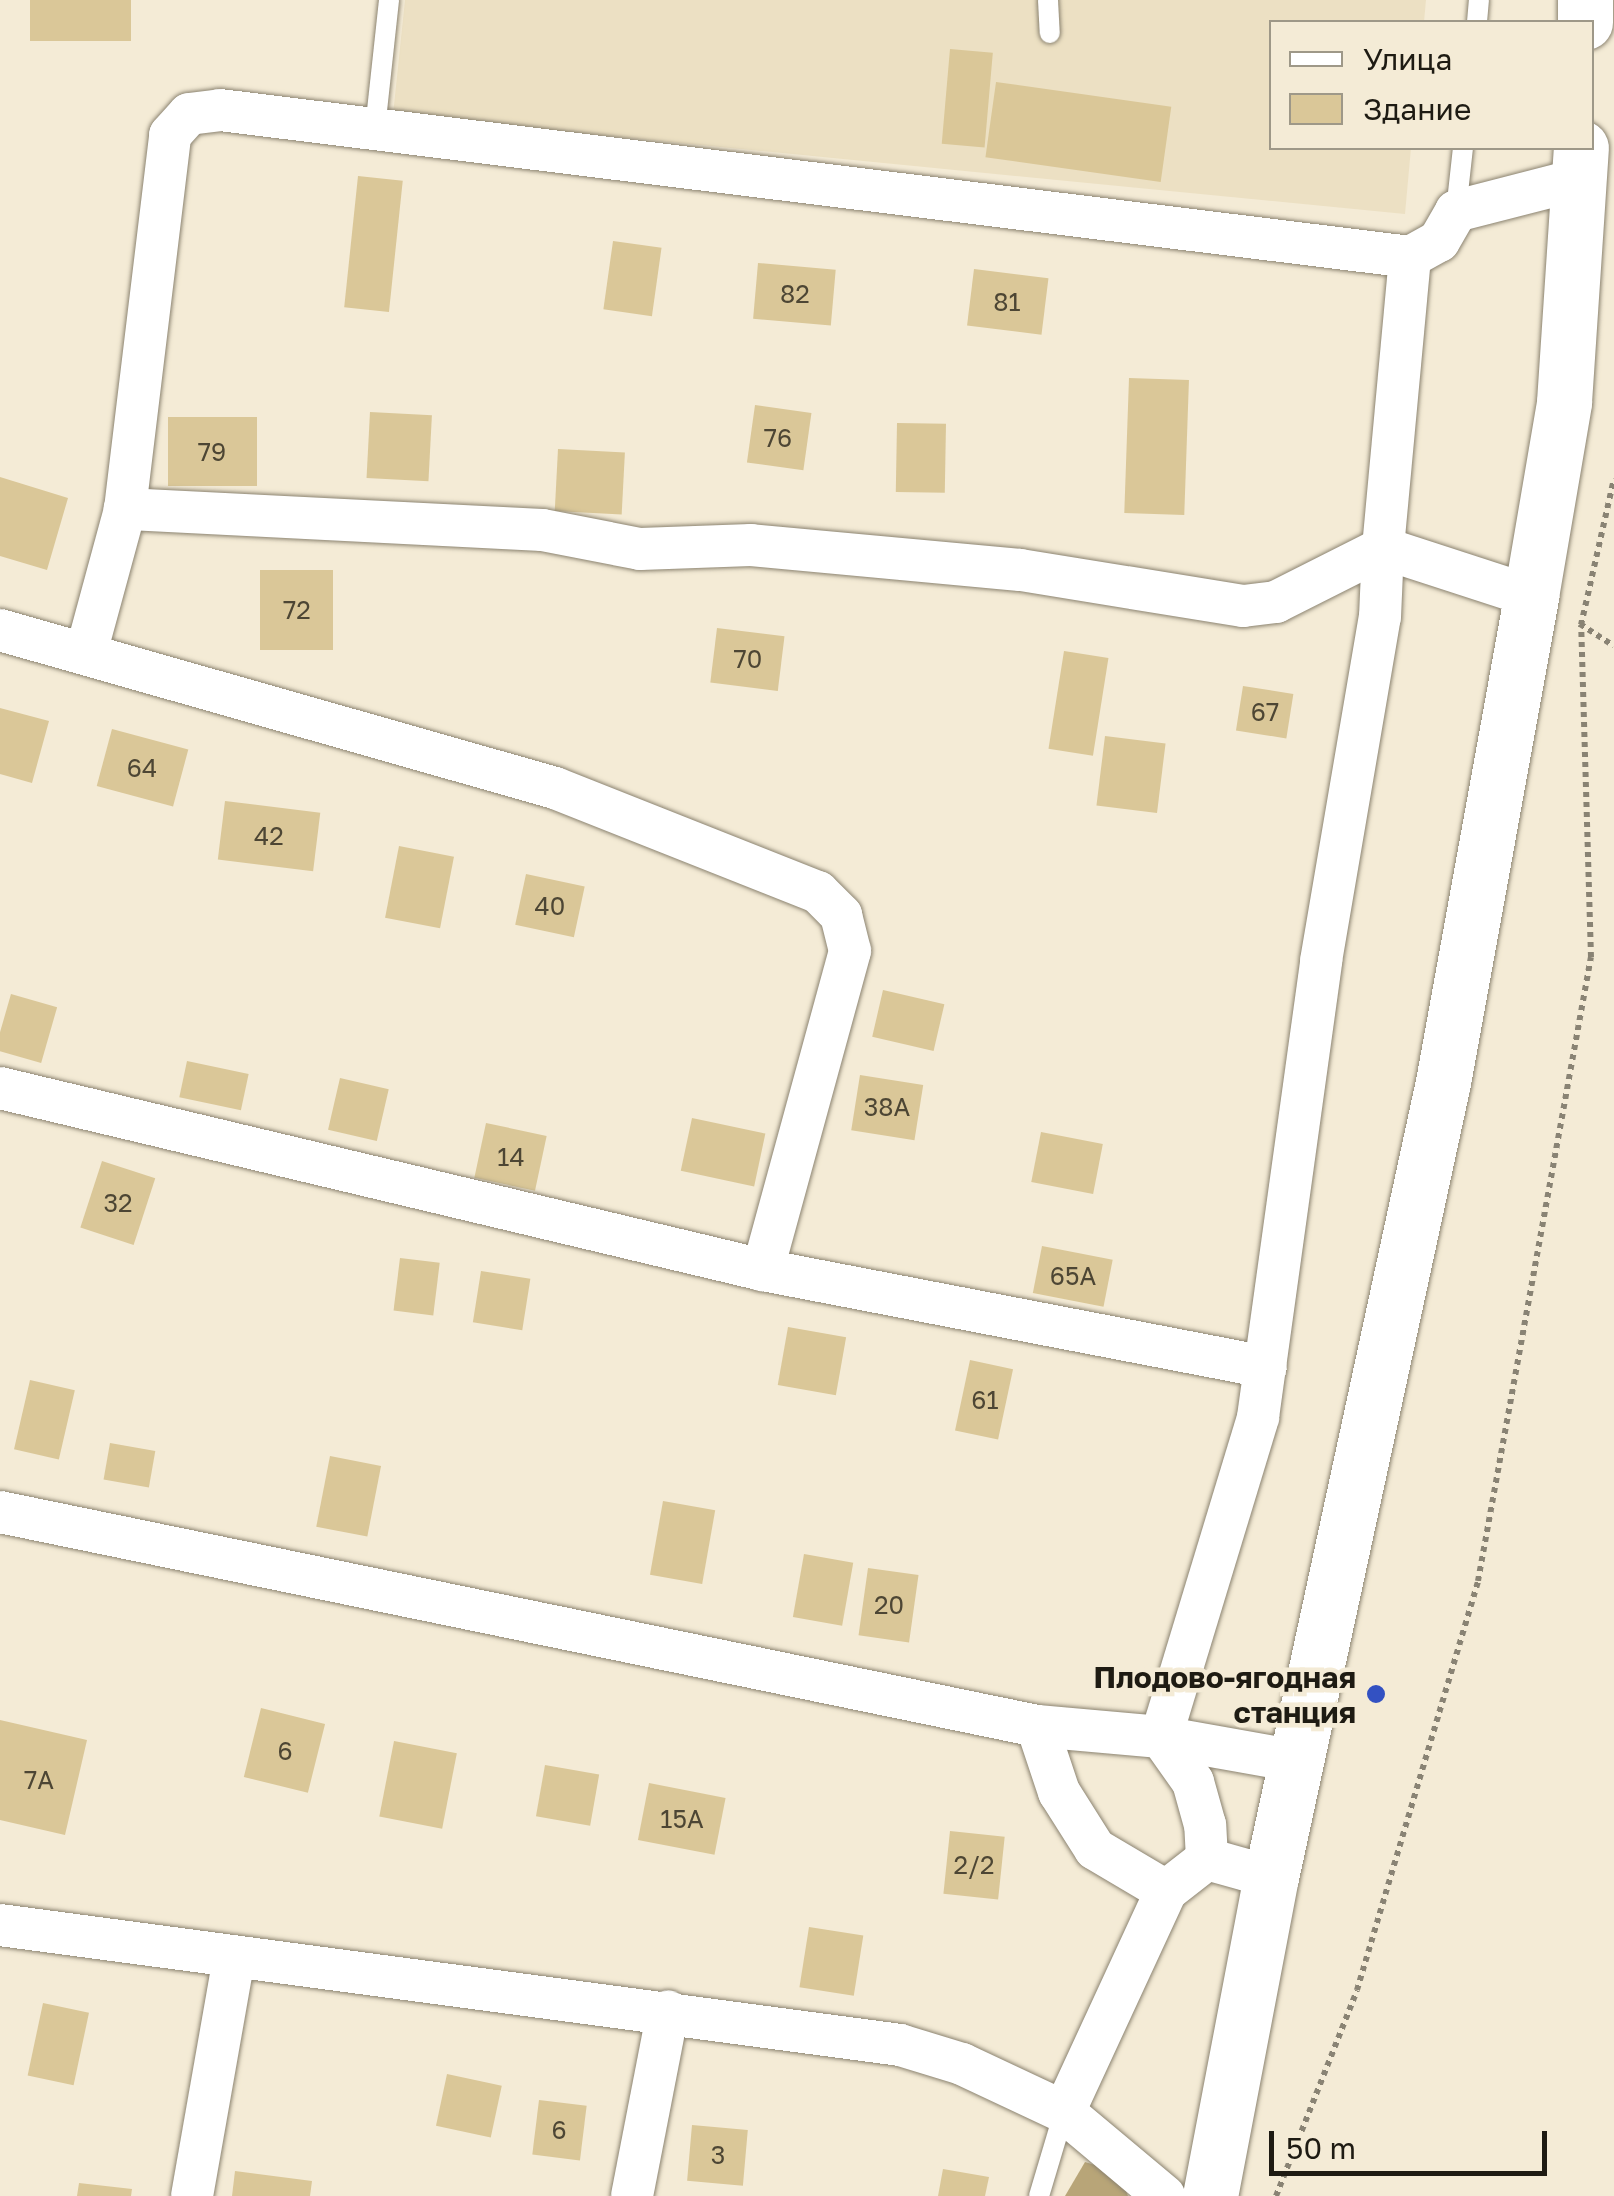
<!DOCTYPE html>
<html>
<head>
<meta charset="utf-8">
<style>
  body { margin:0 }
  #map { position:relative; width:1614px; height:2196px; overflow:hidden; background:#f4ebd6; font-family:"Golos Text",sans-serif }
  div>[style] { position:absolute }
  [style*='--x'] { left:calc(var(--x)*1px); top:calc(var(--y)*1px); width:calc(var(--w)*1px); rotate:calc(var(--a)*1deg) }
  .built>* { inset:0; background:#ece0c3 }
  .forest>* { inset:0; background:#b8a578 }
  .building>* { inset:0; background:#dac798; transform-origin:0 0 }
  .path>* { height:6px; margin-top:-3px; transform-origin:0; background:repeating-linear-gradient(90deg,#898374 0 5px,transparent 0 10px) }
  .roads { filter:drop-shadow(0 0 2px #8b8370) drop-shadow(0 0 2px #8b8370) }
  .lane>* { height:20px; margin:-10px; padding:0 10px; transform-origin:10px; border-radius:10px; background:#fff }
  .street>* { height:42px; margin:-21px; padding:0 21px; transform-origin:21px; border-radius:21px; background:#fff }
  .primary>* { height:55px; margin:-27.5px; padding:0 27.5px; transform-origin:27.5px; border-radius:27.5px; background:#fff }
  .dots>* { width:28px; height:28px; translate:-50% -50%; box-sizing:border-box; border:5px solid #f4ebd6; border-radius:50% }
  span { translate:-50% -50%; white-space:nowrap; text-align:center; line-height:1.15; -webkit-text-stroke:9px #f4ebd6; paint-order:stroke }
  .number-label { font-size:25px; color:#4d4634 }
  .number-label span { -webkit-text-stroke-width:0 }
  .poi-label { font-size:30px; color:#1e1b13; font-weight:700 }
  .right { translate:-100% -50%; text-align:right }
  .legend { position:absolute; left:1269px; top:20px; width:325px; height:130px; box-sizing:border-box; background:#f4ebd6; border:2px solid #9e9888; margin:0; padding:12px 18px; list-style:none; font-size:30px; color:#1e1b13 }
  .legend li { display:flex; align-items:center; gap:20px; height:50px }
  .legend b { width:50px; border:2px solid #9e9888 }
  .scale { position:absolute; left:1269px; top:2131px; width:278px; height:45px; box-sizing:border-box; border:5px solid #1e1b13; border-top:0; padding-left:12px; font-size:30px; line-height:35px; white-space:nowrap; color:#1e1b13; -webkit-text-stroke:8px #f4ebd6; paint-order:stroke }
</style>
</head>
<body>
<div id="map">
  <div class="built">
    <div style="clip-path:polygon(405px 0,1426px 0,1424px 22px,1272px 22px,1272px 148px,1411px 148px,1405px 214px,393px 115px)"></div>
  </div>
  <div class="forest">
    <div style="clip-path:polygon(1085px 2162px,1118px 2172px,1128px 2196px,1065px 2196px)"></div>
  </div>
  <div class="building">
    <div style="left:30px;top:0;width:101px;height:41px"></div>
    <div style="left:950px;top:49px;width:43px;height:95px;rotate:5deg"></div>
    <div style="left:996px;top:82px;width:177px;height:76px;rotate:8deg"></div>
    <div style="left:358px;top:176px;width:45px;height:132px;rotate:6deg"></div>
    <div style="left:613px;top:241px;width:49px;height:69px;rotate:8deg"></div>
    <div style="left:758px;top:263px;width:78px;height:56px;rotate:5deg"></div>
    <div style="left:974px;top:269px;width:75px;height:57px;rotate:7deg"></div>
    <div style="left:1129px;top:378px;width:60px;height:135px;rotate:2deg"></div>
    <div style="left:755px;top:405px;width:57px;height:58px;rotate:8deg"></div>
    <div style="left:370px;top:412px;width:62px;height:66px;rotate:3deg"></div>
    <div style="left:168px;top:417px;width:89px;height:69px"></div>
    <div style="left:897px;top:423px;width:49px;height:69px;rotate:1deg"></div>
    <div style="left:558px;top:449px;width:67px;height:62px;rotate:3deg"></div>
    <div style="clip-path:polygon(0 477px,68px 498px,47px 570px,0 556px)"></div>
    <div style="left:260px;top:570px;width:73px;height:80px"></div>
    <div style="left:717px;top:628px;width:68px;height:55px;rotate:7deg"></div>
    <div style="left:1064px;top:651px;width:45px;height:99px;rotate:9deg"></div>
    <div style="left:1243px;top:686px;width:51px;height:45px;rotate:9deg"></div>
    <div style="clip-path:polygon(0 708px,49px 721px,32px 783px,0 774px)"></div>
    <div style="left:112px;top:729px;width:79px;height:59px;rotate:15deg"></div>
    <div style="left:1105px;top:736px;width:61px;height:70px;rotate:7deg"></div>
    <div style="left:225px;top:801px;width:96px;height:59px;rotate:7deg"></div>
    <div style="left:399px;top:846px;width:56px;height:73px;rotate:11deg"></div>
    <div style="left:526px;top:874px;width:60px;height:52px;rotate:12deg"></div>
    <div style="left:883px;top:990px;width:63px;height:48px;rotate:13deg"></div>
    <div style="left:11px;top:994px;width:48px;height:58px;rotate:16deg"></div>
    <div style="left:187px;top:1061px;width:63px;height:37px;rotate:12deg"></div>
    <div style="left:860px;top:1075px;width:64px;height:56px;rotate:9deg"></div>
    <div style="left:340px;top:1078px;width:50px;height:53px;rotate:13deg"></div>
    <div style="left:692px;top:1118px;width:75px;height:54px;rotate:12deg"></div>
    <div style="left:486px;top:1123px;width:62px;height:56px;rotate:12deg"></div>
    <div style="left:1041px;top:1132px;width:63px;height:51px;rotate:11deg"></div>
    <div style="left:102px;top:1161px;width:56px;height:70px;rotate:18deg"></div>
    <div style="left:1042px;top:1246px;width:72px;height:48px;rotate:11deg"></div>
    <div style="left:400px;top:1258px;width:40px;height:53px;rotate:7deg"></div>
    <div style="left:481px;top:1271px;width:50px;height:52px;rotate:9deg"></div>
    <div style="left:788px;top:1327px;width:59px;height:59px;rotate:10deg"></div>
    <div style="left:970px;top:1360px;width:44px;height:72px;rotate:12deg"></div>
    <div style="left:30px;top:1380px;width:46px;height:71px;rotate:13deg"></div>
    <div style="left:110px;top:1443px;width:46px;height:37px;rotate:10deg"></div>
    <div style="left:330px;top:1456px;width:52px;height:72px;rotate:11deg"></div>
    <div style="left:663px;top:1501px;width:53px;height:75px;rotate:10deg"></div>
    <div style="left:804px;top:1554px;width:50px;height:64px;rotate:10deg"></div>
    <div style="left:868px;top:1568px;width:51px;height:68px;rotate:8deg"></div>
    <div style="left:261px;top:1708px;width:66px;height:71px;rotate:14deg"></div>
    <div style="clip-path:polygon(0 1720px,87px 1740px,65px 1835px,0 1820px)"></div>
    <div style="left:394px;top:1741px;width:64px;height:77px;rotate:11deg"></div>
    <div style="left:545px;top:1765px;width:55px;height:52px;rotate:10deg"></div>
    <div style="left:649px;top:1783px;width:78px;height:58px;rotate:11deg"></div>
    <div style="left:950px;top:1831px;width:55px;height:63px;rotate:6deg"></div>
    <div style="left:809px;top:1927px;width:55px;height:61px;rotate:9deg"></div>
    <div style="left:43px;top:2003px;width:47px;height:74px;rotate:12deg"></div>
    <div style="left:447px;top:2074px;width:56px;height:53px;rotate:12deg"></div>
    <div style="left:539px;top:2100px;width:48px;height:55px;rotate:7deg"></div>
    <div style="left:692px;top:2125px;width:56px;height:56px;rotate:5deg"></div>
    <div style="clip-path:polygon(943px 2169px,989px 2177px,985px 2196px,938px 2196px)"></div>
    <div style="clip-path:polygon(235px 2171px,312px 2181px,310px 2196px,232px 2196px)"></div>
    <div style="clip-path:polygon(79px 2183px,132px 2189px,131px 2196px,77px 2196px)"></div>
  </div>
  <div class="path">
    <div style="--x:1580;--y:624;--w:40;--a:32.9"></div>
    <div style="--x:1276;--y:2196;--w:221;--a:-68.5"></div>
    <div style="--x:1357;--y:1990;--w:427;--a:-73.5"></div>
    <div style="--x:1478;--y:1581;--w:634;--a:-79.74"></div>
    <div style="--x:1591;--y:957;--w:332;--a:-91.7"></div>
    <div style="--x:1581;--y:625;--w:150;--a:-77.3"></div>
  </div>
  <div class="roads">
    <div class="lane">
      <div style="--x:1048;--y:0;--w:33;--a:87"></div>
      <div style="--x:1477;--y:22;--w:22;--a:-85"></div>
      <div style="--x:375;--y:129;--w:130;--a:-83.8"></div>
      <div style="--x:1456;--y:211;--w:63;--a:-83.7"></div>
      <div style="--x:1039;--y:2196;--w:88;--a:-73.4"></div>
    </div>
    <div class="street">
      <div style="--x:1410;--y:257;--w:33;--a:-29"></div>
      <div style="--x:1439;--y:241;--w:34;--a:-60"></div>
      <div style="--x:1456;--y:211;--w:129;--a:-14.4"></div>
      <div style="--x:0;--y:630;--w:577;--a:15.89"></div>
      <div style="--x:555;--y:788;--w:283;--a:21.6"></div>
      <div style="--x:818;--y:892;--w:33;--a:45"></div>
      <div style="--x:841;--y:915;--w:37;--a:76"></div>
      <div style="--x:850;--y:951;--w:331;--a:105.3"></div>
      <div style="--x:86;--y:653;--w:149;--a:-74.8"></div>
      <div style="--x:125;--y:509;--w:377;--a:-83.1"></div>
      <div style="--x:170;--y:135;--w:28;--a:-48"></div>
      <div style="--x:189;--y:114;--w:31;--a:-7"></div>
      <div style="--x:220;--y:110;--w:1199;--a:7.04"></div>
      <div style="--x:1410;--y:257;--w:292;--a:95.3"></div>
      <div style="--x:1383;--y:548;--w:120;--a:153.2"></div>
      <div style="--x:1276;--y:602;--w:33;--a:173"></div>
      <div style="--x:1243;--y:606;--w:226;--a:-170.8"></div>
      <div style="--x:1020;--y:570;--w:270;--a:-174.7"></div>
      <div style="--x:751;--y:545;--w:111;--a:177.9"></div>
      <div style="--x:640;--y:549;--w:100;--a:-169"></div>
      <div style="--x:542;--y:530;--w:418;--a:-177.1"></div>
      <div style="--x:0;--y:1088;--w:784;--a:13.42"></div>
      <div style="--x:763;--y:1270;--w:512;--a:10.92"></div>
      <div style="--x:0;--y:1512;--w:1059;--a:11.66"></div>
      <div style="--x:1037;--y:1726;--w:124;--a:5.1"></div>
      <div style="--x:1161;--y:1737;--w:137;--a:10.1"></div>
      <div style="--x:1037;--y:1726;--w:70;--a:71.6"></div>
      <div style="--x:1059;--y:1792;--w:67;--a:57.7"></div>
      <div style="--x:1095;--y:1849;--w:82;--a:30.6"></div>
      <div style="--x:1207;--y:1859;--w:34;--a:-93"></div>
      <div style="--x:1205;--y:1825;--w:45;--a:-105.6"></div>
      <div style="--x:1193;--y:1782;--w:55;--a:-125.4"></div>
      <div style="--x:1161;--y:1737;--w:334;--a:-73.1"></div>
      <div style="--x:1258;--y:1417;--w:460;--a:-82.1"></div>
      <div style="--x:1321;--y:961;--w:349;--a:-80.3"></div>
      <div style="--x:1380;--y:617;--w:69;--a:-87.5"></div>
      <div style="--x:1383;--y:548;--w:156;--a:18"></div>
      <div style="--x:0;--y:1925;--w:908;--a:7.59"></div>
      <div style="--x:900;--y:2045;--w:65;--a:17"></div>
      <div style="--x:962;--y:2064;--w:113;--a:25.2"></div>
      <div style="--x:1064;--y:2112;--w:131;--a:40"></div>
      <div style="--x:1064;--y:2112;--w:243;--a:-65.2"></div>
      <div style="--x:1166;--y:1891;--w:52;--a:-38"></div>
      <div style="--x:1207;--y:1859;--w:66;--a:15.7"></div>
      <div style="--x:192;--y:2196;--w:243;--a:-80"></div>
      <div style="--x:632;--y:2196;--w:188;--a:-79"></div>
    </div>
    <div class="primary">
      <div style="--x:1585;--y:22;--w:22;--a:-90"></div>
      <div style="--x:1210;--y:2196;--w:325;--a:-79.2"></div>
      <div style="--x:1271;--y:1877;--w:813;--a:-77.79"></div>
      <div style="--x:1443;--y:1082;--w:494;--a:-79.7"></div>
      <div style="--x:1531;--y:596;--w:197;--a:-80.3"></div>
      <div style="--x:1564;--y:402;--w:255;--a:-86.2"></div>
    </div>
  </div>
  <div class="dots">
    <div style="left:1376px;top:1694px;background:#3351c2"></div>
  </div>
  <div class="number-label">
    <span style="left:795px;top:294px">82</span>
    <span style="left:1007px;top:302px">81</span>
    <span style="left:778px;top:438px">76</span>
    <span style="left:212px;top:452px">79</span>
    <span style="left:297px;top:610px">72</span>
    <span style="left:748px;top:659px">70</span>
    <span style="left:1265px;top:712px">67</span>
    <span style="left:142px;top:768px">64</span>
    <span style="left:269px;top:836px">42</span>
    <span style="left:550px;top:906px">40</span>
    <span style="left:887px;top:1107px">38А</span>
    <span style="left:511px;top:1157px">14</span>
    <span style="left:118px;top:1203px">32</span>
    <span style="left:1073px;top:1276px">65А</span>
    <span style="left:985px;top:1400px">61</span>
    <span style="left:889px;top:1605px">20</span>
    <span style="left:285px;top:1751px">6</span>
    <span style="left:39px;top:1780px">7А</span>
    <span style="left:682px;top:1819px">15А</span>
    <span style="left:974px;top:1865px">2/2</span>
    <span style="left:559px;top:2130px">6</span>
    <span style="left:718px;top:2155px">3</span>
  </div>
  <div class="poi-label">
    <span class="right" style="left:1356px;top:1694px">Плодово-ягодная<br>станция</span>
  </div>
  <ul class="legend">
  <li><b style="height:12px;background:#fff"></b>Улица</li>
  <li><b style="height:28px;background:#dac798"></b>Здание</li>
  </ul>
  <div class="scale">50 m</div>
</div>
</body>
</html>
